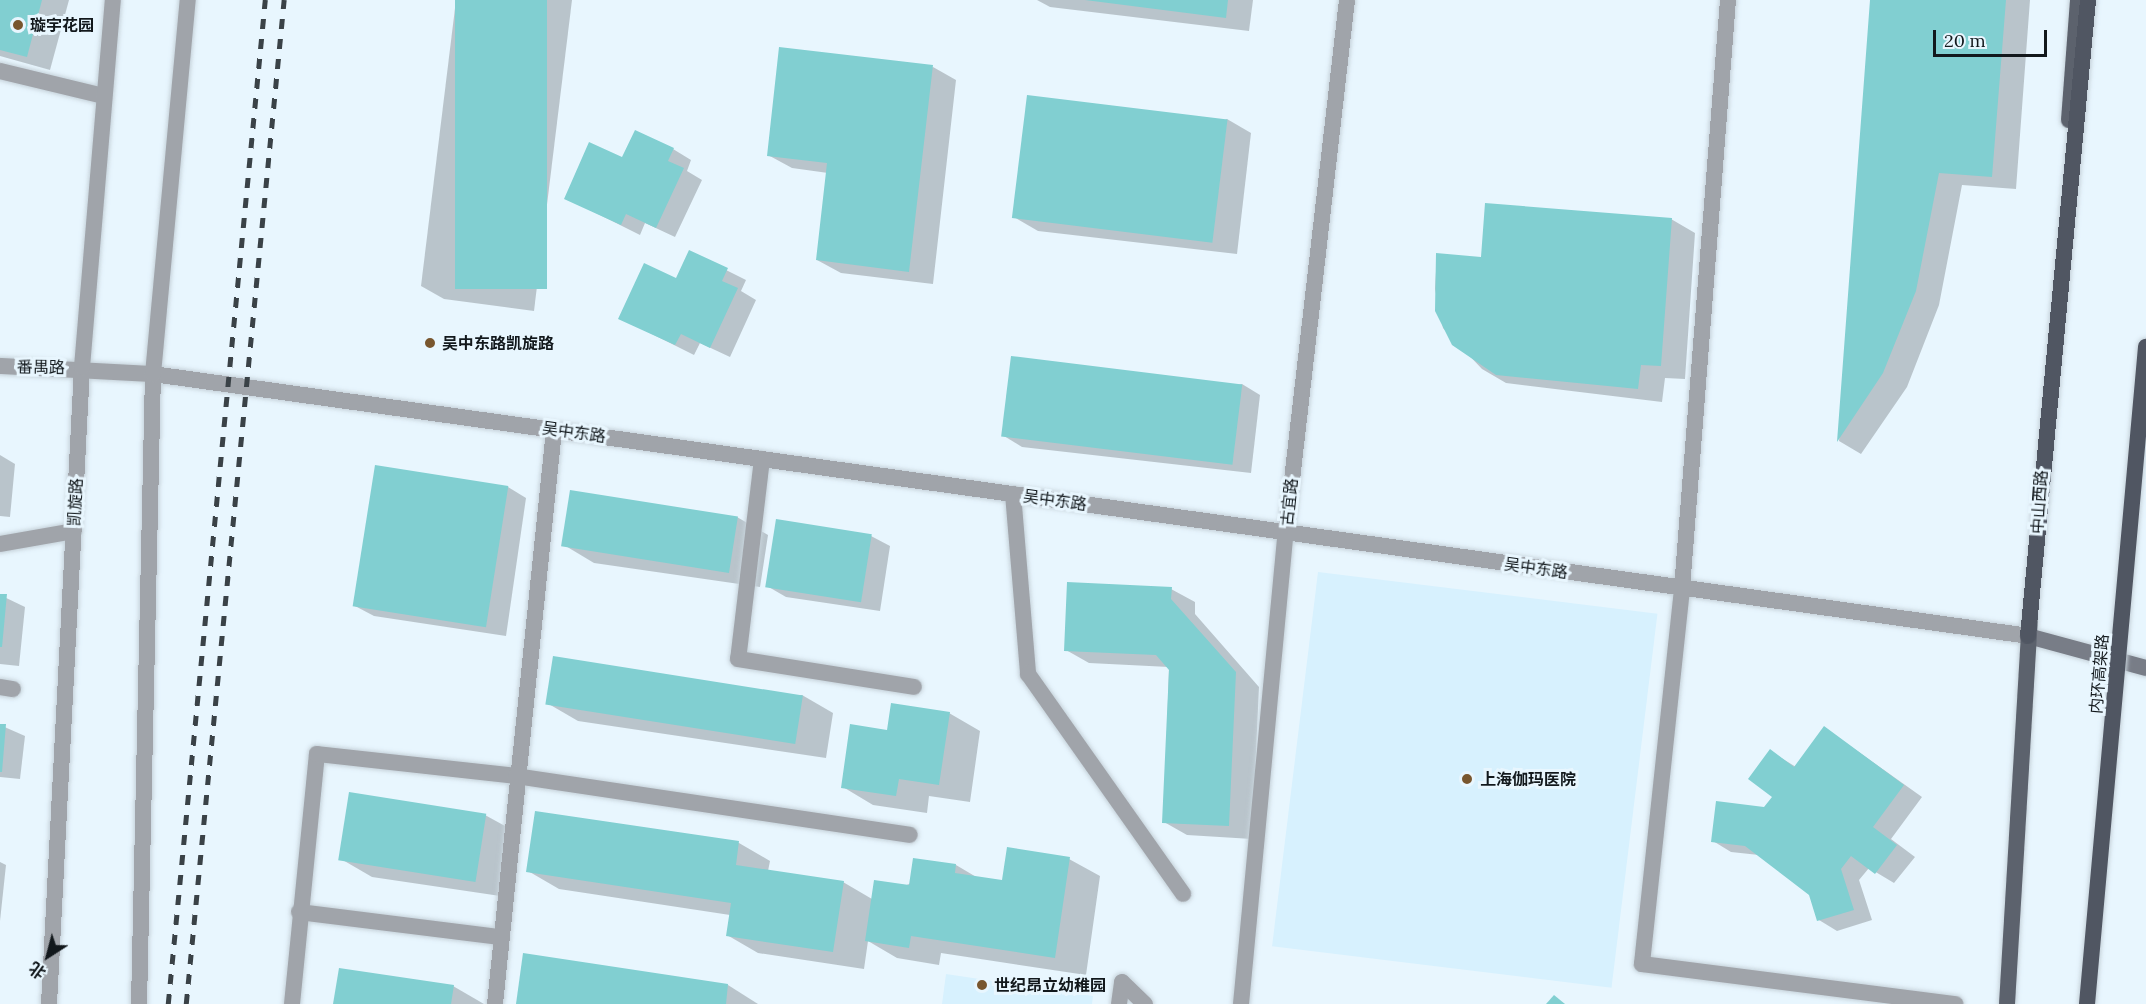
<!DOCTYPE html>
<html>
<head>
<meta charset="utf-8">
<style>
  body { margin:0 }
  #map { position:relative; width:2146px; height:1004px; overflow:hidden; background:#e8f6fe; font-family:Lora,"Noto Sans SC",serif }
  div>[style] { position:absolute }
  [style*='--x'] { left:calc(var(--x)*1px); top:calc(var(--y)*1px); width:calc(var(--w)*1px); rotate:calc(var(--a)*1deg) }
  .built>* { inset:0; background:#d7f1fe; transform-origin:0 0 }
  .shadow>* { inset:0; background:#0003 }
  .building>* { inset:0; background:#81cfd1; transform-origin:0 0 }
  .roads { filter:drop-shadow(0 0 2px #c6d2da) drop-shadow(0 0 2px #c6d2da) }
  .service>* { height:16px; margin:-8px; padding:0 8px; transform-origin:8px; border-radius:8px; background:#a0a4aa }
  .minor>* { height:16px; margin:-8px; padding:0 8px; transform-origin:8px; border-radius:8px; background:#a0a4aa }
  .tertiary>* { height:16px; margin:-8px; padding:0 8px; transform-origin:8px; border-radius:8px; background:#a0a4aa }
  .secondary>* { height:16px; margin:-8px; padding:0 8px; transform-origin:8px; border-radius:8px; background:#787d87 }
  .primary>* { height:16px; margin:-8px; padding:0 8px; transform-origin:8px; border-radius:8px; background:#5c626d }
  .trunk>* { height:16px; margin:-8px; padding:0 8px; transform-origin:8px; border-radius:8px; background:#505662 }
  .rail>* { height:4.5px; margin-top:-2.25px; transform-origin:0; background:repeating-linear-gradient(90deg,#3a4247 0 10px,transparent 0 20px) }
  .bridges { filter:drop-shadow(0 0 2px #c6d2da) drop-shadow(0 0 2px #c6d2da) }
  .trunk-bridge>* { height:16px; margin:-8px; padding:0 8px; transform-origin:8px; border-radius:8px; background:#505662 }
  .dots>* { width:16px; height:16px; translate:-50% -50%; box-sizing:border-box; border:3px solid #e8f6fe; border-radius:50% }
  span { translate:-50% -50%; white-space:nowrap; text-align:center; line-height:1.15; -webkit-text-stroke:6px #e8f6fe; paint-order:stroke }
  .poi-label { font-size:16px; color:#12181c; font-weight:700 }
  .left { translate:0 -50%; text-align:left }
  .street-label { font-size:16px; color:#12181c }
  .north { position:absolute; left:18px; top:926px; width:60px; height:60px; -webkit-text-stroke:4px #e8f6fe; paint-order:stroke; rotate:216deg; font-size:16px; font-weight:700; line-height:24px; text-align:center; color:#12181c }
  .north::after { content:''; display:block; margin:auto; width:21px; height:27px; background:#12181c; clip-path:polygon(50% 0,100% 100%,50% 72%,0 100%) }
  .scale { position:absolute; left:1933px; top:30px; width:114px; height:27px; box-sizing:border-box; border:3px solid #12181c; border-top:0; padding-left:8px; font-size:18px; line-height:21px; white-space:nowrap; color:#12181c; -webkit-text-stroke:4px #e8f6fe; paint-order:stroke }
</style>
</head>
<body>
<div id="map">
  <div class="built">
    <div style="left:1318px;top:572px;width:342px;height:377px;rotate:7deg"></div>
    <div style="clip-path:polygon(946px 974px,1093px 996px,1092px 1004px,942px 1004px)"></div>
  </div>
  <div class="shadow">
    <div style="clip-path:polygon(0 0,69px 0,50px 70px,0 56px)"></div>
    <div style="clip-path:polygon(456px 0,572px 0,534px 311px,444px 299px,421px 286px)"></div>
    <div style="clip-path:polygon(1037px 0,1253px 0,1249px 31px,1050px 7px)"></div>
    <div style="clip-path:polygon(1872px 0,2030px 0,2016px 189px,1962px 185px,1939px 305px,1907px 387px,1861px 454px,1839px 441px)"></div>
    <div style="clip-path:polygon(933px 67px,956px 80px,933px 284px,841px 273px,817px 260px,828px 173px,792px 168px,768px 155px)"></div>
    <div style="clip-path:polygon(1227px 119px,1251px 133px,1237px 254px,1038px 231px,1014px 217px)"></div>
    <div style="clip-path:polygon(673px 149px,691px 160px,687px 171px,702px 180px,675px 237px,645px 223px,640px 235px,566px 198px,622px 159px)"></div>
    <div style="clip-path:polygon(1671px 219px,1695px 233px,1685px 379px,1665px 378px,1662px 402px,1506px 383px,1482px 369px,1443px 328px,1435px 289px,1437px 254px,1483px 259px)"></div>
    <div style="clip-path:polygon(690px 252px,746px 280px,741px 291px,756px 300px,730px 357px,700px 343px,694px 355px,620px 318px,677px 280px)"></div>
    <div style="clip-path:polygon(1242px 384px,1260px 395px,1251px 473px,1022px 447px,1004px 436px)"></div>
    <div style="clip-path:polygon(0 455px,15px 464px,10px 517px,0 516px)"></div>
    <div style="clip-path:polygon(508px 487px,526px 498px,506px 636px,374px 616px,355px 606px)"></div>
    <div style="clip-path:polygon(737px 517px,768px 535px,760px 587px,594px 563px,564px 545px)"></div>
    <div style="clip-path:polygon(871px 536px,890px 546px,880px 611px,786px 597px,767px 586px)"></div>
    <div style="clip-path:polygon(1171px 589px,1195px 602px,1195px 614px,1259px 687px,1252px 839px,1187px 835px,1164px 822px,1169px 667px,1089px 663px,1066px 650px)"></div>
    <div style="clip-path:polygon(0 595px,25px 607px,19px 666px,0 664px)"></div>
    <div style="clip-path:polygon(802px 695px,833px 713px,826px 758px,578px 721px,547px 703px)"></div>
    <div style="clip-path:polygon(949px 713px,980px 731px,970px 802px,929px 796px,927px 813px,873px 805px,843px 787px,888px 731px)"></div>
    <div style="clip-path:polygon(0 725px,25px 736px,20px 779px,0 777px)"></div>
    <div style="clip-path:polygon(1825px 728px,1922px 797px,1891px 839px,1915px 857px,1894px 883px,1869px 868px,1859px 880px,1872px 920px,1837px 931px,1819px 920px,1811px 894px,1759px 855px,1731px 852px,1713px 841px,1765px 808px,1774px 796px,1770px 751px,1796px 767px)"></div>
    <div style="clip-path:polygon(536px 813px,739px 843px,770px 861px,768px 871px,843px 882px,872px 899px,956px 865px,978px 878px,1003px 882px,1069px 859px,1100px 876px,1086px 975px,941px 953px,939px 965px,897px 958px,868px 941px,864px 969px,758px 953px,727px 935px,730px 915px,559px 889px,528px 871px)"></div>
    <div style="clip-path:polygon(485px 815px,516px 832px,507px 897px,372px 877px,341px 859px)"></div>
    <div style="clip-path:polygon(0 862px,6px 865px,0 921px)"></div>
    <div style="clip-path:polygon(728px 985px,758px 1004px,518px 1004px)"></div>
    <div style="clip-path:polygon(453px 986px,484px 1004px,335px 1004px)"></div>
  </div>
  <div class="building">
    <div style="clip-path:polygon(0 0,42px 0,27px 57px,0 50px)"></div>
    <div style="left:455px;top:0;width:92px;height:289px"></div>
    <div style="clip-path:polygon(1085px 0,1228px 0,1226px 18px)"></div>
    <div style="clip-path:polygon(1870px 0,2006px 0,1992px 177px,1939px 173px,1916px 291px,1883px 373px,1837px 442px)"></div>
    <div style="clip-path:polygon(779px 47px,933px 65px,909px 272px,816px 260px,827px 163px,767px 156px)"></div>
    <div style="left:1027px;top:95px;width:202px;height:124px;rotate:7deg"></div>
    <div style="clip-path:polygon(635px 130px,674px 148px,668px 161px,684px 168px,656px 228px,626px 214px,621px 225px,564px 199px,589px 142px,622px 157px)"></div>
    <div style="clip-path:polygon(1485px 203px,1672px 218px,1661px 366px,1641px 365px,1638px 389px,1496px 375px,1452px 345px,1435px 311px,1436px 253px,1481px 257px)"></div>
    <div style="clip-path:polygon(689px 250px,728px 268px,722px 281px,738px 288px,710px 348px,681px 334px,675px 345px,618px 319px,644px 263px,676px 278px)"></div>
    <div style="left:1011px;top:356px;width:233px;height:81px;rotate:7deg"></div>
    <div style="left:375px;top:465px;width:135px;height:143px;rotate:9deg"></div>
    <div style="left:570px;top:490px;width:170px;height:57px;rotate:9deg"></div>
    <div style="left:776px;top:519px;width:97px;height:69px;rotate:9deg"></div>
    <div style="clip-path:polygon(1067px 582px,1172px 587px,1171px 599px,1236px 672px,1229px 826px,1162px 823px,1169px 670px,1156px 655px,1064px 651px)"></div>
    <div style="clip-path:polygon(0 594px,7px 594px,2px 647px,0 647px)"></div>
    <div style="left:553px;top:656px;width:253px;height:49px;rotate:9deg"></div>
    <div style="clip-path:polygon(891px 703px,950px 712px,939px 785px,899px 779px,896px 796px,841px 788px,850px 724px,887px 730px)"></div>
    <div style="clip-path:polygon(0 724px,6px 724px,2px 772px,0 772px)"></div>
    <div style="clip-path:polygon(1824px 726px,1904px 785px,1873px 827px,1897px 845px,1875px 874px,1851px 856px,1841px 869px,1854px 910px,1817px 921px,1809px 895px,1745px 846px,1711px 842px,1716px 801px,1764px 807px,1772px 797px,1748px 779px,1770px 749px,1794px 767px)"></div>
    <div style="left:349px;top:792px;width:139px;height:69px;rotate:9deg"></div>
    <div style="clip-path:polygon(535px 811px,739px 841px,736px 865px,844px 881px,833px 952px,726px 936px,731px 903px,526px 872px)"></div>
    <div style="clip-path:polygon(1007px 847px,1070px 857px,1055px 958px,911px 936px,909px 948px,865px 941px,874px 880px,909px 885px,913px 858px,956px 864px,955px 873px,1002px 880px)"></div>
    <div style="clip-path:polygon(523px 953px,728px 984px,726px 1004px,516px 1004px)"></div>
    <div style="clip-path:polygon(339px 968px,454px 985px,451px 1004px,333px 1004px)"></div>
    <div style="clip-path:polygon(1554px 995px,1565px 1004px,1546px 1004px)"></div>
  </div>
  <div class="roads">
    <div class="service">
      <div style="--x:1728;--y:0;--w:591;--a:94.47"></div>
      <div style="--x:1682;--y:589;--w:377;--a:96.1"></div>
      <div style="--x:1642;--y:964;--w:316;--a:7.3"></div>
      <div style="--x:0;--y:71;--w:106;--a:13.6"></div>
      <div style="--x:762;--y:459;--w:201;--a:96.8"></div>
      <div style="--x:738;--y:659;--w:178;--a:9"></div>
      <div style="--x:1013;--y:494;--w:181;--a:85.2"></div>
      <div style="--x:1028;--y:674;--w:269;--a:54.8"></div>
      <div style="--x:0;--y:544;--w:75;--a:-10"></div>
      <div style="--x:0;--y:687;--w:13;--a:9"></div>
      <div style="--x:299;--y:912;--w:203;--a:7.1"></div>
      <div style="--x:292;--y:1004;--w:251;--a:-84.3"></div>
      <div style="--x:317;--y:754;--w:200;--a:6.3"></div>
      <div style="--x:516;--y:776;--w:398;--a:8.5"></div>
      <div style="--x:495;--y:1004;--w:577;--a:-84.13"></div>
      <div style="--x:1119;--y:1004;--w:22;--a:-82"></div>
      <div style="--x:1122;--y:982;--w:32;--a:44"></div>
    </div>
    <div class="minor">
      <div style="--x:1241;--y:1004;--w:474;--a:-84.6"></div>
      <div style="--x:1286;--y:532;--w:535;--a:-83.46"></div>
    </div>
    <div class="tertiary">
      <div style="--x:0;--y:366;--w:153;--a:3"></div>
      <div style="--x:153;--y:374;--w:1893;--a:7.95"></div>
      <div style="--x:49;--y:1004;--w:638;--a:-87.03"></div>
      <div style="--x:82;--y:367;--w:368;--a:-85.2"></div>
      <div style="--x:139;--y:1004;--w:630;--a:-88.73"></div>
      <div style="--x:153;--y:374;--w:376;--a:-84.7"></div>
    </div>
    <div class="secondary">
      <div style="--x:2028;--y:636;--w:122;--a:15.2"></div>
    </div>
    <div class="primary">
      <div style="--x:2069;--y:120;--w:120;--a:-85.7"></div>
      <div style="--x:2007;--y:1004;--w:383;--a:-86.6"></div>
    </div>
    <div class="trunk">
      <div style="--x:2028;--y:636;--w:639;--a:-84.61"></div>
    </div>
  </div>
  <div class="rail">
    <div style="--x:168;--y:1004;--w:1009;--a:-84.48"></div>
    <div style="--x:186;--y:1004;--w:1009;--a:-84.43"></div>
  </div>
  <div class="bridges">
    <div class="trunk-bridge">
      <div style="--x:2087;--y:1004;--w:660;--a:-84.87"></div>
    </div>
  </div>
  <div class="dots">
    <div style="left:18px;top:25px;background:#78562e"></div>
    <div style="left:430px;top:343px;background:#78562e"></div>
    <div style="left:1467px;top:779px;background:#78562e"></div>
    <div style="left:982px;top:985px;background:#78562e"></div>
  </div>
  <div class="poi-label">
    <span class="left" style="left:30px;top:25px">璇宇花园</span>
    <span class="left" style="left:442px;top:343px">吴中东路凯旋路</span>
    <span class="left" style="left:1480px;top:779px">上海伽玛医院</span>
    <span class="left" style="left:994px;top:985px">世纪昂立幼稚园</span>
  </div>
  <div class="street-label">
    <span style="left:41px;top:367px;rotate:1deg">番禺路</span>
    <span style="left:574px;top:432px;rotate:8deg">吴中东路</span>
    <span style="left:1055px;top:500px;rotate:8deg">吴中东路</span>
    <span style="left:75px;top:502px;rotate:-87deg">凯旋路</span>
    <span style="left:1289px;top:502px;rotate:-84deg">古宜路</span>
    <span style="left:2039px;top:502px;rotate:-86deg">中山西路</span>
    <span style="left:1536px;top:568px;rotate:8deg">吴中东路</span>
    <span style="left:2099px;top:674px;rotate:-85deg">内环高架路</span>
  </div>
  <div class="north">北</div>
  <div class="scale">20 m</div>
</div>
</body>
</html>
